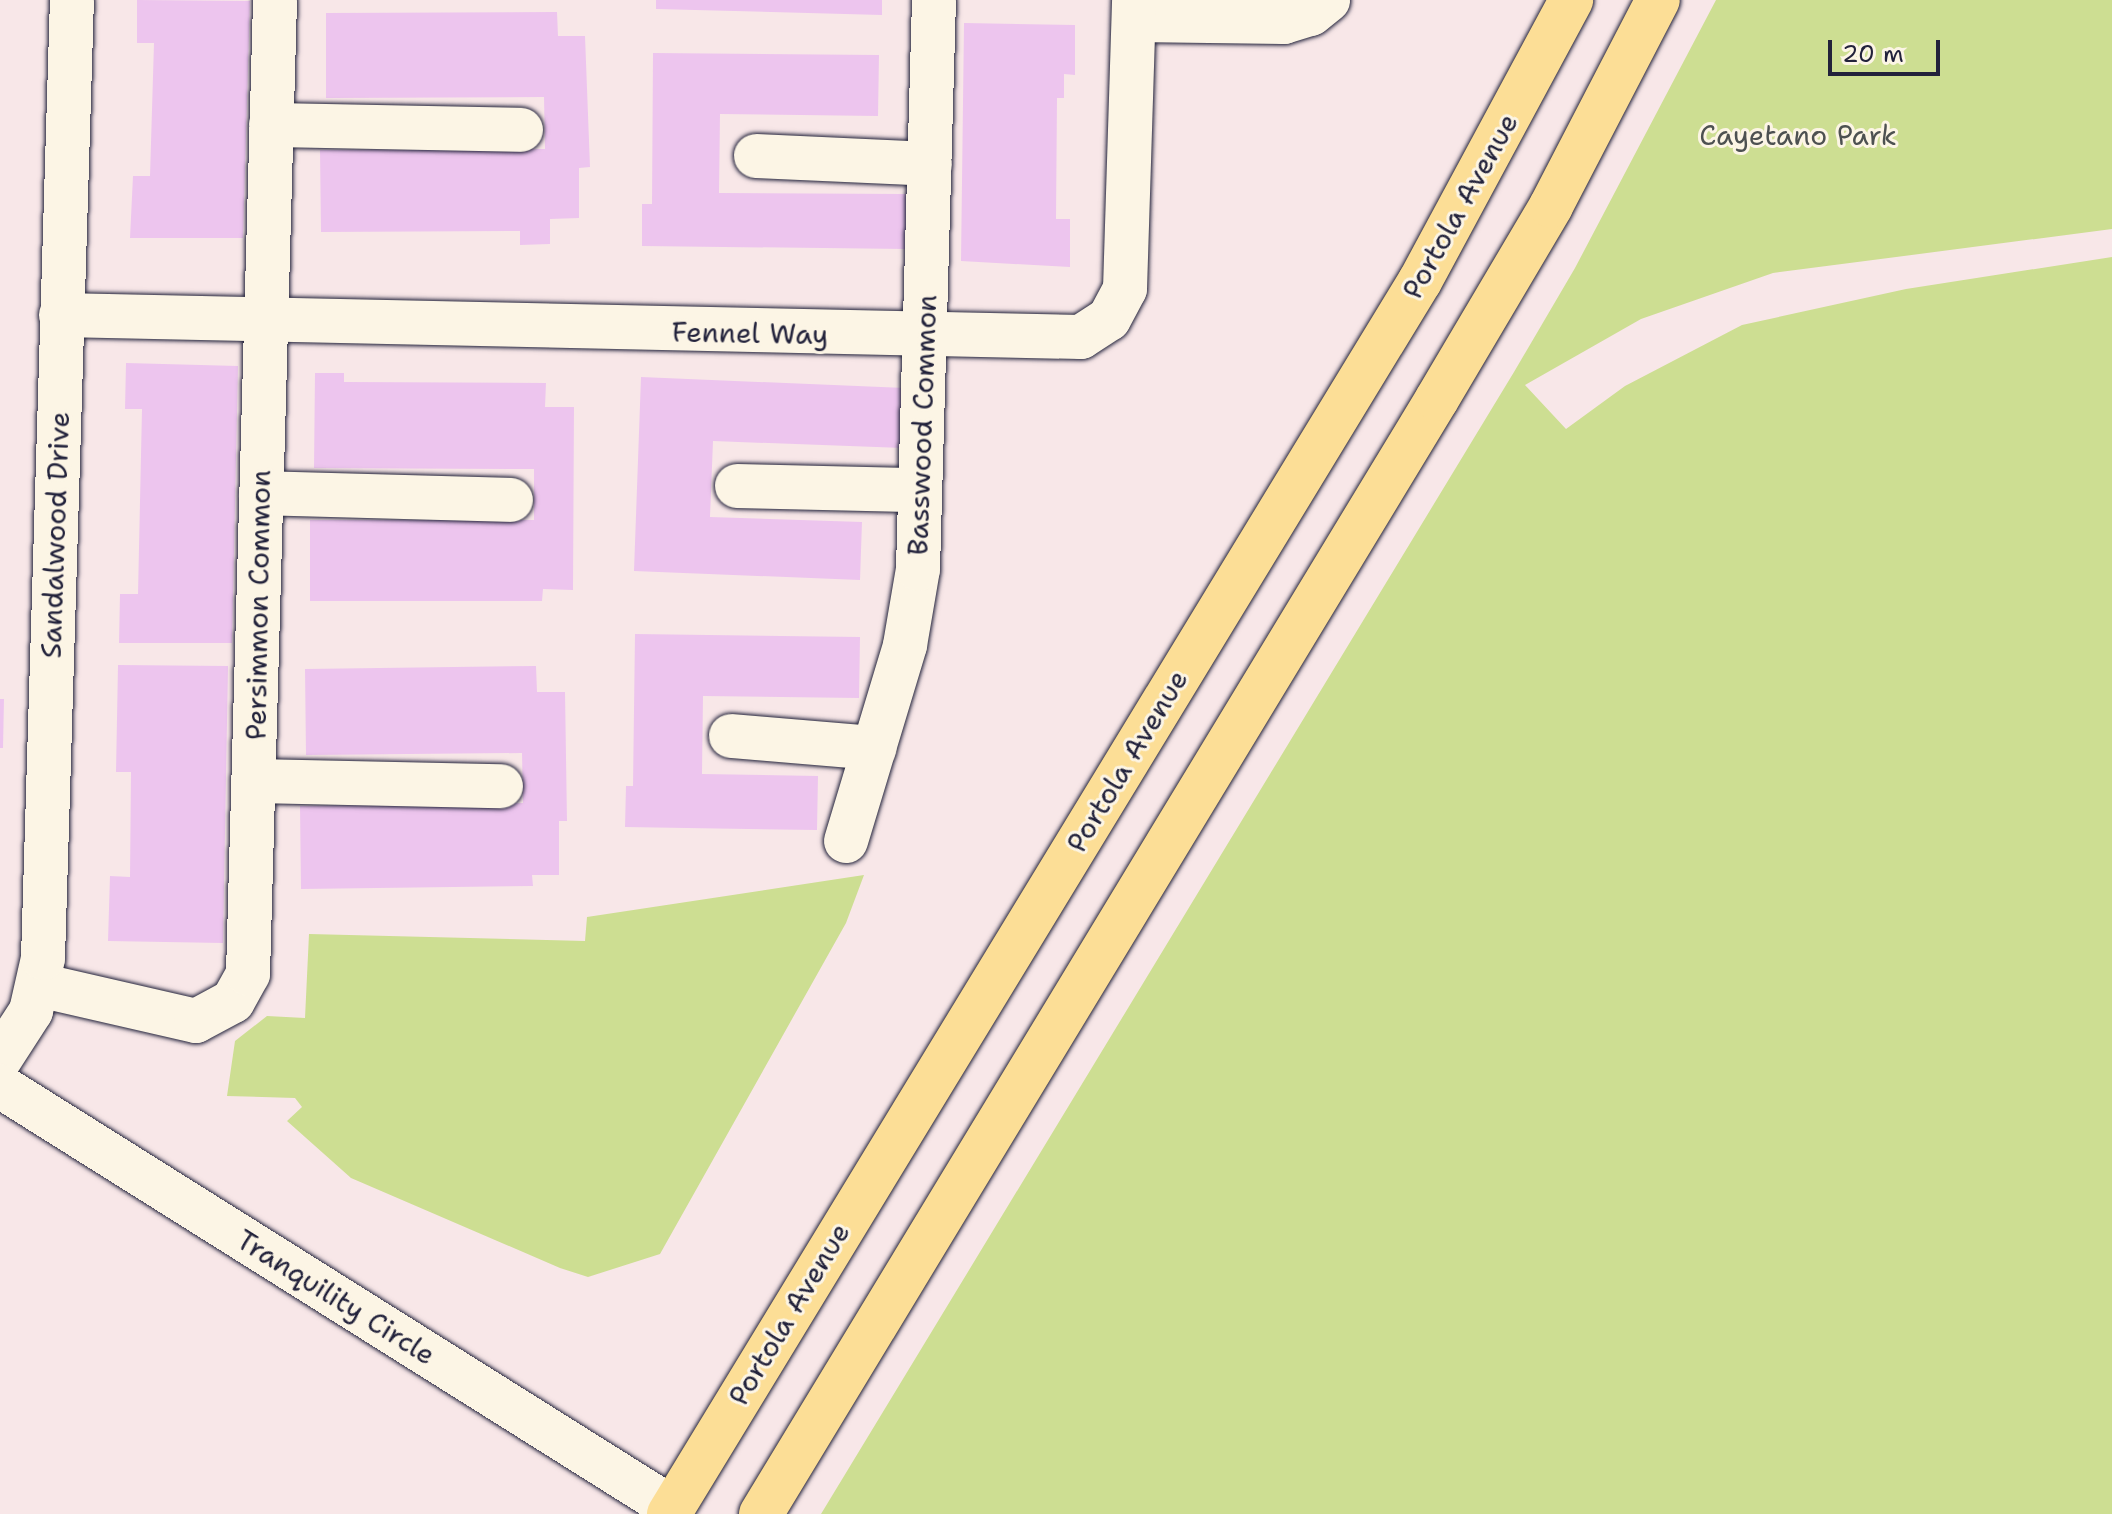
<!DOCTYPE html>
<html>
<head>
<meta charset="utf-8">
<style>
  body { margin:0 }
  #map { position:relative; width:2112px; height:1514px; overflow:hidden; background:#f8e7e8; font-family:"Shantell Sans",sans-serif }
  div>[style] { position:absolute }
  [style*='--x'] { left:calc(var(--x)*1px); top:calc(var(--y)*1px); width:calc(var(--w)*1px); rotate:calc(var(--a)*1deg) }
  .green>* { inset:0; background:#cdde92 }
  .building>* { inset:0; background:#edc5ee }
  .roads { filter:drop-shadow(0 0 2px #22223b) drop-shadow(0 0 2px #22223b) }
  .minor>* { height:44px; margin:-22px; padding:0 22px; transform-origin:22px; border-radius:22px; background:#fcf5e5 }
  .major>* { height:44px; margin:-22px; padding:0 22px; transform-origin:22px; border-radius:22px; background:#fcde96 }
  span { translate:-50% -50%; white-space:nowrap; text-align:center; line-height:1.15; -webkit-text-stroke:6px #fcf5e5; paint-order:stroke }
  .park-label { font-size:28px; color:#4d5151 }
  .street-label { font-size:28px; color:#22223b }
  .scale { position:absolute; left:1828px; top:40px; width:112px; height:36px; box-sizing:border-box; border:4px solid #22223b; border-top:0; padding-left:10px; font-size:24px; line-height:28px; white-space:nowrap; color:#22223b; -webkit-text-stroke:6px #fcf5e5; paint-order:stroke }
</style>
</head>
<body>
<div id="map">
  <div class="green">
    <div style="clip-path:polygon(1716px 0,2112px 0,2112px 229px,1773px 273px,1641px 319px,1525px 385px,1566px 429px,1625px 386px,1742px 325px,1906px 289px,2112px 257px,2112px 1514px,821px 1514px,1514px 372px,1575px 268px)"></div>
    <div style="clip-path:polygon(864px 875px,846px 923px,660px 1254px,588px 1277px,560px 1268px,351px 1178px,287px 1121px,302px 1107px,295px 1098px,227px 1096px,235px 1041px,267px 1016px,305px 1018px,309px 934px,585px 941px,587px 917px)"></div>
  </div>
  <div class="building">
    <div style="clip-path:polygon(137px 0,250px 1px,243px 238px,130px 238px,133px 176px,150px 176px,154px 43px,137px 43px)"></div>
    <div style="clip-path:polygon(656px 0,882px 0,882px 15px,656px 9px)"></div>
    <div style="clip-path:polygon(557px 12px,558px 36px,585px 36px,590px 167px,579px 168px,579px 218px,550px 219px,550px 244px,520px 245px,520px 231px,321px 232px,320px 150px,545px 149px,544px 97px,326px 98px,326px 13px)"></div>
    <div style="clip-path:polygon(964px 23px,1075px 25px,1075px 75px,1064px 74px,1064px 98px,1057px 98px,1056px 219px,1070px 219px,1070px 267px,961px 261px)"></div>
    <div style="clip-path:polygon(653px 53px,879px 55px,878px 116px,720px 114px,719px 193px,906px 194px,906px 249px,642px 246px,642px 204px,652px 204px)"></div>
    <div style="clip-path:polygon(126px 363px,238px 366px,232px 643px,119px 643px,120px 594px,138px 594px,142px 409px,125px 409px)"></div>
    <div style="clip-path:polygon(315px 373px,344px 373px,344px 382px,546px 383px,545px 407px,574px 407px,573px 590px,543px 589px,542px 601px,310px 601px,310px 520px,534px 520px,534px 469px,314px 468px)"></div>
    <div style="clip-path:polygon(641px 377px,905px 388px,903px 448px,713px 441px,710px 517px,862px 522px,860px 580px,634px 571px)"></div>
    <div style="clip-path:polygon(635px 634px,860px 637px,859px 698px,703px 696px,702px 774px,818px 776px,817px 830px,625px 827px,626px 786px,633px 786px)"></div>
    <div style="clip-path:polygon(118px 665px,228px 666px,223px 943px,108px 941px,110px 876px,130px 877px,131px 772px,116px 772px)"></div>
    <div style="clip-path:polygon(536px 666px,537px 692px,565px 692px,567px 821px,559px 821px,559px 875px,532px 875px,533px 886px,301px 889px,300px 806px,523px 803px,522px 753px,306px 755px,305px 669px)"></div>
    <div style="clip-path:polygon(0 699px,4px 699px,3px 748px,0 748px)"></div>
  </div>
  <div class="roads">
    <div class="minor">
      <div style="--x:1134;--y:20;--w:150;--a:0.8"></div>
      <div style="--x:1284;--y:22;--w:28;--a:-17"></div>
      <div style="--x:1311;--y:14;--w:22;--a:-39"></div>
      <div style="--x:271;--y:125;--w:250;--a:1.1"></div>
      <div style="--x:756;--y:156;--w:174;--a:2.6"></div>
      <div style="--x:61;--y:315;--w:1020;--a:1.24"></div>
      <div style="--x:1081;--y:337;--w:33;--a:-33"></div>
      <div style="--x:1109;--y:319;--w:34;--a:-62"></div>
      <div style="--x:1125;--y:289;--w:289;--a:-88.2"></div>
      <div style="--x:737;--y:486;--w:183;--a:1.3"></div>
      <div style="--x:261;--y:493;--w:250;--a:1.6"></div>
      <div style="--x:731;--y:736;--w:144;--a:4.8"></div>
      <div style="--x:254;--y:781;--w:247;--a:1.2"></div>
      <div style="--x:846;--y:841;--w:205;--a:-73.2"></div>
      <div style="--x:905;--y:645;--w:77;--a:-80.3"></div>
      <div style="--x:918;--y:569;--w:569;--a:-88.39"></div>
      <div style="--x:39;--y:985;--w:161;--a:12.9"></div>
      <div style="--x:196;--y:1021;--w:42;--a:-28.4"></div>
      <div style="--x:233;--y:1001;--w:31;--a:-61"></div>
      <div style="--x:248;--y:974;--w:974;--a:-88.41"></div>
      <div style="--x:0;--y:1059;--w:57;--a:-57.1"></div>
      <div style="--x:31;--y:1011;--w:54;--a:-77.2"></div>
      <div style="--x:43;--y:958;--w:958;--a:-88.27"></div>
      <div style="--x:0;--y:1086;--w:794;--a:32.13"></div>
    </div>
    <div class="major">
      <div style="--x:669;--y:1514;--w:1444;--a:-58.66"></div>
      <div style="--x:1420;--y:281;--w:319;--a:-61.7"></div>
      <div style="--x:761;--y:1514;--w:1304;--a:-58.77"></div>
      <div style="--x:1437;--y:399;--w:224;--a:-59.4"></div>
      <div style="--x:1551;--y:206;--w:232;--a:-62.6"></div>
    </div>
  </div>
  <div class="park-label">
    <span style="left:1798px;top:135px">Cayetano Park</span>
  </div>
  <div class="street-label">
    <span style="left:1460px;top:206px;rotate:-61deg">Portola Avenue</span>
    <span style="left:750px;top:333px;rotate:1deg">Fennel Way</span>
    <span style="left:922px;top:425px;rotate:-88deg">Basswood Common</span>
    <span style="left:55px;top:535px;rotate:-88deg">Sandalwood Drive</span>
    <span style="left:258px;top:605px;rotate:-89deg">Persimmon Common</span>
    <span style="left:1127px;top:761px;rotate:-59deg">Portola Avenue</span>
    <span style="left:336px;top:1297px;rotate:32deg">Tranquility Circle</span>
    <span style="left:789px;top:1314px;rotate:-59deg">Portola Avenue</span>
  </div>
  <div class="scale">20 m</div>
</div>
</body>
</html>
